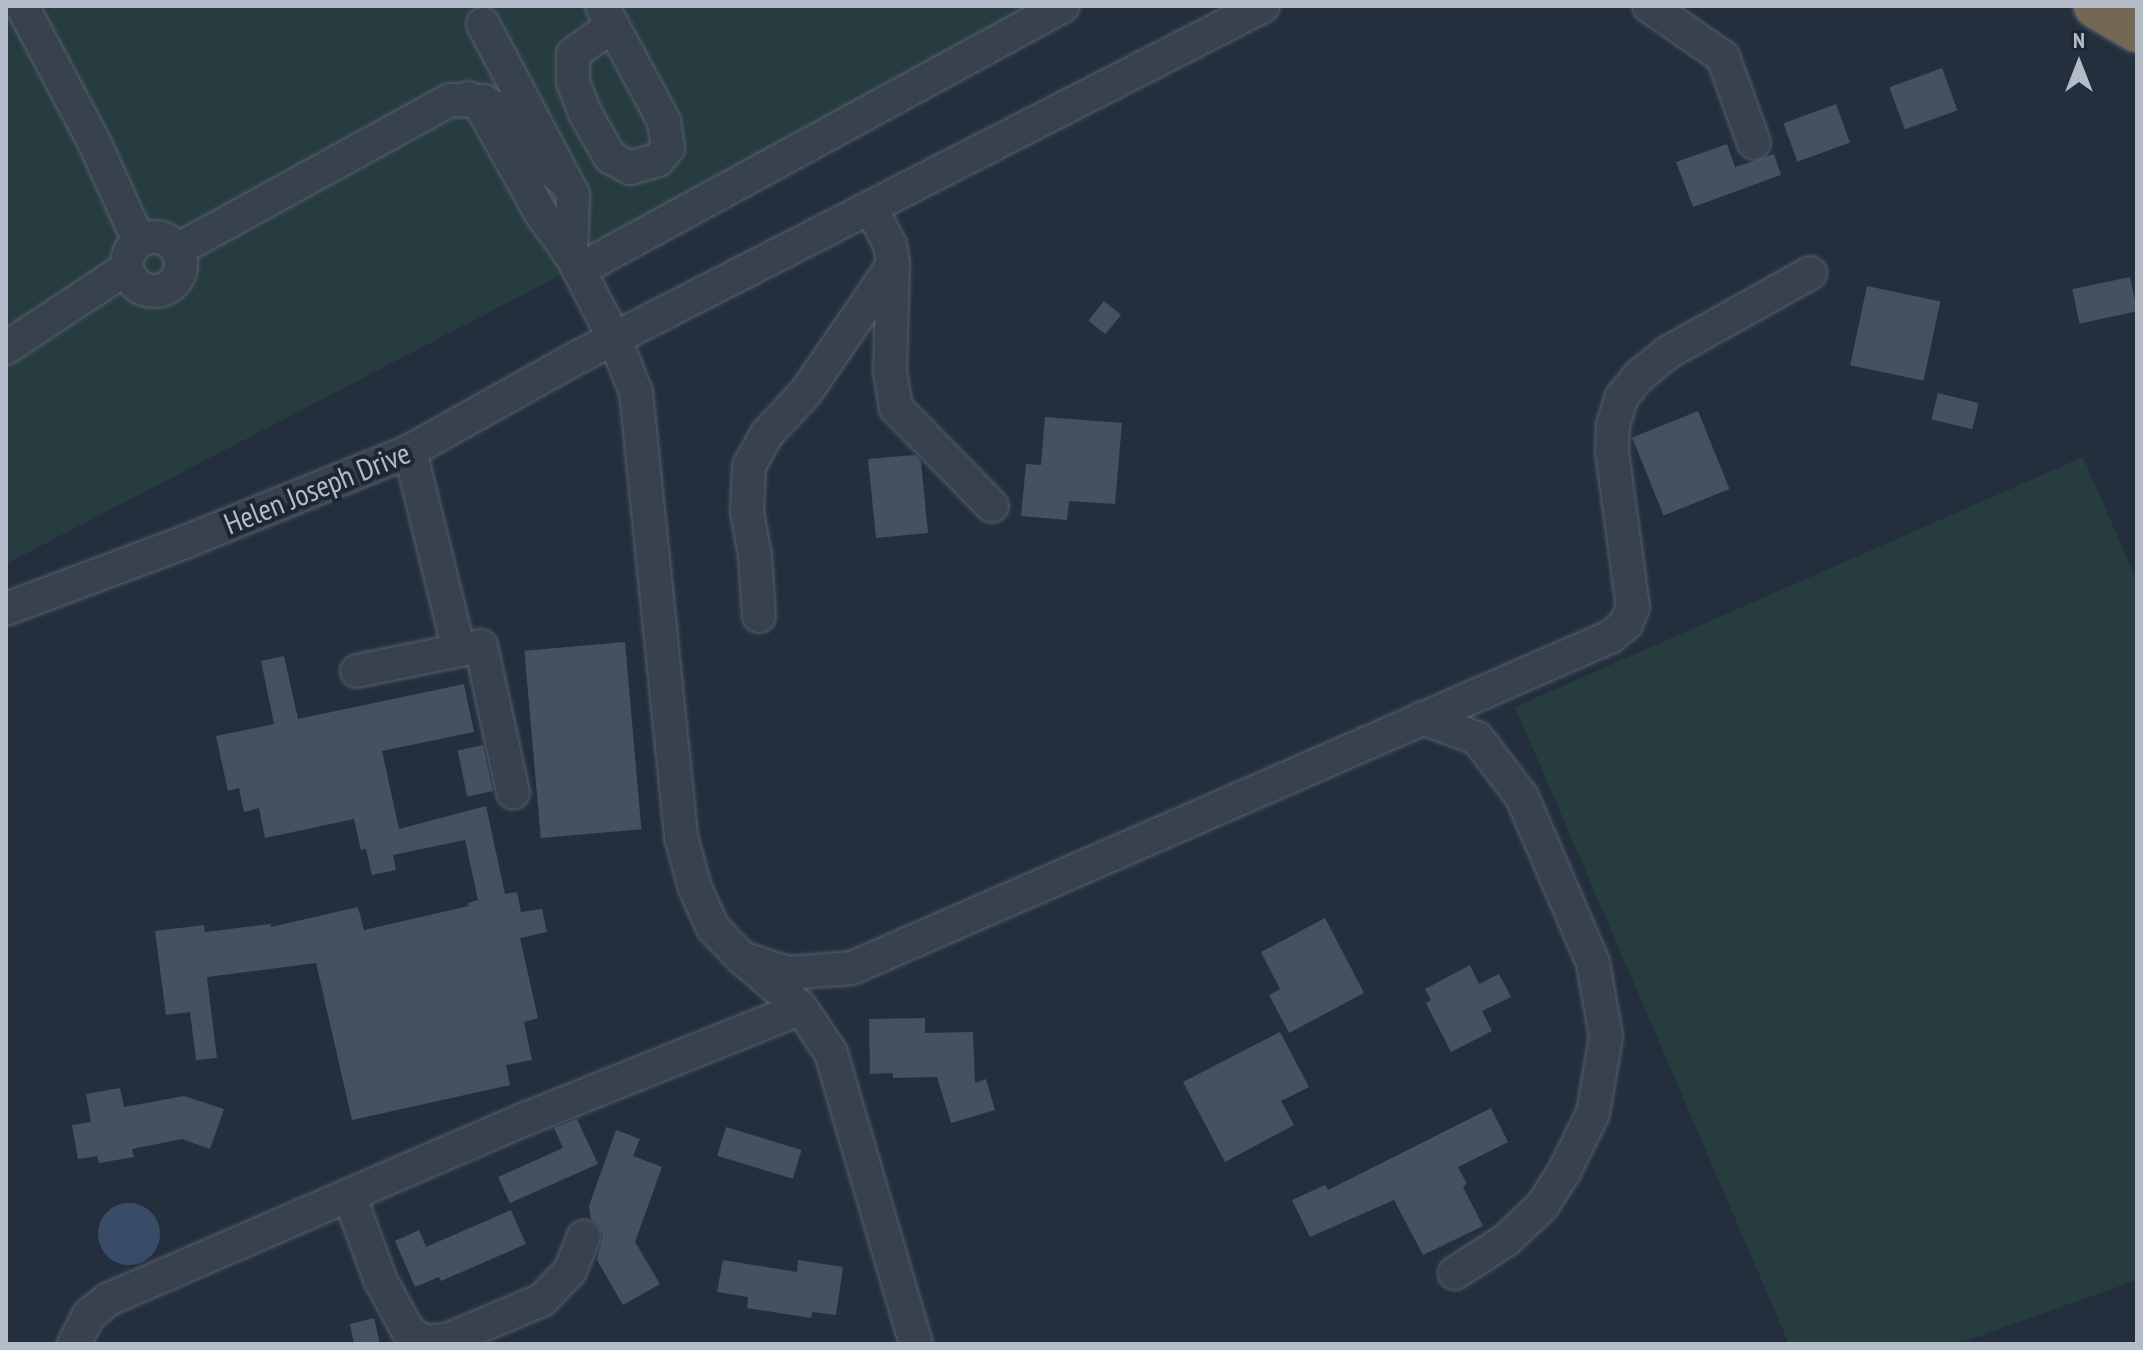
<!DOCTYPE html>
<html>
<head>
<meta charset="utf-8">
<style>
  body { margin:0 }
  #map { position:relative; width:2143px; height:1350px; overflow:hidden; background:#242f3e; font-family:"PT Sans Narrow",sans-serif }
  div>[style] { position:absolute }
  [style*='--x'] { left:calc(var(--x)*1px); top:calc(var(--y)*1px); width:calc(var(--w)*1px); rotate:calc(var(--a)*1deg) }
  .green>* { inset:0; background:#263c3f }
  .water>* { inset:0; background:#394c67 }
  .round { border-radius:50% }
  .building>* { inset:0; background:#455162; transform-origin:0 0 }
  .roads { filter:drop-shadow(0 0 2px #565f6c) drop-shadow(0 0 2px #565f6c) }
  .minor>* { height:32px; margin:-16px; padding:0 16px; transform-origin:16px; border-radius:16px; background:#38414e }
  .minor>.ring { margin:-16px; padding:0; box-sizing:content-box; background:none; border:32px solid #38414e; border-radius:50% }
  .highway>* { height:44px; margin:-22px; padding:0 22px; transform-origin:22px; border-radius:22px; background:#746855 }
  span { translate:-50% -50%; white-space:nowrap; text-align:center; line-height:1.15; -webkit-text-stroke:8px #1d2633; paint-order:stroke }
  .street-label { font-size:30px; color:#b4bcc9 }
  .frame { position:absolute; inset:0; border:8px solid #b4bcc9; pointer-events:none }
  .north { position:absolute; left:2039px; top:24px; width:80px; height:80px; -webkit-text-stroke:6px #1d2633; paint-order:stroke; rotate:0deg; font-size:22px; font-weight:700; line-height:32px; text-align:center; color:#b4bcc9 }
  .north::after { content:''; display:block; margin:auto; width:28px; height:36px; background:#b4bcc9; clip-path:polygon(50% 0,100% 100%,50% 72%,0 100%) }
</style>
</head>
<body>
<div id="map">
  <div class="green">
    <div style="clip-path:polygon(6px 6px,1077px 6px,6px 564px)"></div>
    <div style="clip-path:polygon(2083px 457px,2137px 581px,2137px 1280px,1957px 1344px,1789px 1344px,1515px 707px)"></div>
  </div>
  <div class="water">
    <div class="round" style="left:98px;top:1203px;width:62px;height:62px"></div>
  </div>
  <div class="building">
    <div style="left:1942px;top:68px;width:45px;height:56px;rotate:70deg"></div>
    <div style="left:1836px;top:104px;width:41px;height:56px;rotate:70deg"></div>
    <div style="clip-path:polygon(1727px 144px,1735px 167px,1774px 154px,1781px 175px,1693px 207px,1676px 162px)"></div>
    <div style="left:2130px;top:277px;width:35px;height:59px;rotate:78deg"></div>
    <div style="left:1867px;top:286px;width:75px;height:81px;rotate:12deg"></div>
    <div style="left:1104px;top:301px;width:22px;height:25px;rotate:39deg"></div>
    <div style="left:1938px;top:393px;width:42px;height:27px;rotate:14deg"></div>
    <div style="left:1698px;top:411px;width:84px;height:71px;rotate:68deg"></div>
    <div style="clip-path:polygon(1045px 417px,1122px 423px,1115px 504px,1069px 501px,1067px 520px,1021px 516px,1026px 464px,1041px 465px)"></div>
    <div style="clip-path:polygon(915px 455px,921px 461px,928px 533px,876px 538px,868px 459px)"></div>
    <div style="left:625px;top:642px;width:188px;height:101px;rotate:85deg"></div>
    <div style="clip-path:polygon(284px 656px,298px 719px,464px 684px,474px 732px,382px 751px,399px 829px,486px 806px,505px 894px,517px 892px,521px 912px,542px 909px,547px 932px,520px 938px,538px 1018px,524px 1022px,532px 1060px,506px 1065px,510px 1085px,352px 1120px,316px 963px,207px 977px,217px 1058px,196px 1060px,190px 1012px,166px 1015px,155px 931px,204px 925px,205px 932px,271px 924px,271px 927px,358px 907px,364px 930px,469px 906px,468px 903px,478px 900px,465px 840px,393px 855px,396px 870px,372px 875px,366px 849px,361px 850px,354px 819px,265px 838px,259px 808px,244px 812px,239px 788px,228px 791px,216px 736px,274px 724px,261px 661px)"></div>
    <div style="left:483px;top:745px;width:47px;height:26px;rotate:78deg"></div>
    <div style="clip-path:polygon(1325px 918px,1364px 993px,1289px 1033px,1269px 995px,1280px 989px,1261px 952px)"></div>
    <div style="clip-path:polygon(1470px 965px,1479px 984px,1499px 974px,1511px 997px,1482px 1011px,1492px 1031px,1451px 1052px,1426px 1003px,1431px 1000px,1425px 989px)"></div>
    <div style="clip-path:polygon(925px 1018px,925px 1033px,973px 1032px,975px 1083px,986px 1079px,995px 1110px,951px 1123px,937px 1077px,893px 1078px,893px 1073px,870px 1074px,869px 1019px)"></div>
    <div style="clip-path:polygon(1280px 1032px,1309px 1087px,1281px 1101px,1294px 1125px,1225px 1162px,1183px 1082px)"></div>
    <div style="clip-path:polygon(120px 1088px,124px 1107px,184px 1096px,224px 1109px,210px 1149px,182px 1139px,132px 1149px,134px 1157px,99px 1163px,97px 1156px,78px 1159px,72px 1125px,91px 1122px,86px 1094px)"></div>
    <div style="clip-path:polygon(1491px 1108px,1508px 1142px,1458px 1167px,1467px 1184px,1463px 1187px,1483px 1226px,1423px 1255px,1394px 1200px,1310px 1237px,1292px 1200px,1325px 1185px,1328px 1190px)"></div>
    <div style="clip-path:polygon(577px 1119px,598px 1164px,510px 1203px,498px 1177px,563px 1148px,554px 1128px)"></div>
    <div style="left:726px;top:1127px;width:79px;height:30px;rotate:17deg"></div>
    <div style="clip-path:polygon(616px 1130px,640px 1139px,633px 1156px,662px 1167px,635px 1242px,660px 1284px,623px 1305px,597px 1260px,603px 1235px,599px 1226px,591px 1219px,589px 1206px)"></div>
    <div style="clip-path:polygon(511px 1210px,526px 1244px,441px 1281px,439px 1277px,415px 1287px,395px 1241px,419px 1230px,426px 1247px)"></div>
    <div style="clip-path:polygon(723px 1260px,797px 1272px,798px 1260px,843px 1267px,836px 1315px,812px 1312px,811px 1318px,747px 1308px,748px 1297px,717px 1292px)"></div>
    <div style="clip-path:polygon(374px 1318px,380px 1344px,354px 1344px,350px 1324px)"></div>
  </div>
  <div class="roads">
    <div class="minor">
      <div style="--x:22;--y:6;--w:154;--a:62.1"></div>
      <div style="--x:94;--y:142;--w:109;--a:65.6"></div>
      <div style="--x:602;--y:6;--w:131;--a:61.7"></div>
      <div style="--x:664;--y:121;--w:27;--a:82"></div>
      <div style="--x:668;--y:148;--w:16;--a:130"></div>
      <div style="--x:658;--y:160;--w:29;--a:164"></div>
      <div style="--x:630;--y:168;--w:23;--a:-151"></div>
      <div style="--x:610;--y:157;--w:51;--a:-119.6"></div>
      <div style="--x:585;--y:113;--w:33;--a:-111"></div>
      <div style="--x:573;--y:82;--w:28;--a:-90"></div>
      <div style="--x:573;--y:54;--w:48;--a:-35.7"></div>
      <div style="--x:1649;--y:6;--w:90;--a:34.6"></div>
      <div style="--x:1723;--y:57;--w:91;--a:70.2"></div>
      <div style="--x:483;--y:24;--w:193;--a:62.2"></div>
      <div style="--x:573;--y:195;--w:60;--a:91.9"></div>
      <div style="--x:468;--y:98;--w:15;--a:32"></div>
      <div style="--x:481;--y:106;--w:125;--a:60.8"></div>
      <div style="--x:542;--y:215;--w:49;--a:54.1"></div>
      <div style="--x:571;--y:255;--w:96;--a:62.6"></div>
      <div style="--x:615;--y:340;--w:56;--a:68"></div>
      <div style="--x:636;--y:392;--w:447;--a:84.2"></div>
      <div style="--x:681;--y:837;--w:53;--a:74.6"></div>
      <div style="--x:695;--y:888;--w:44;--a:65.8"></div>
      <div style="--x:713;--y:928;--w:42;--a:46"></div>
      <div style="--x:742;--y:958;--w:77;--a:40.3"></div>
      <div style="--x:801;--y:1008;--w:54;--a:56.3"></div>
      <div style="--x:831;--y:1053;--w:303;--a:73.7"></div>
      <div style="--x:871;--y:208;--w:42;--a:62.8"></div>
      <div style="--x:890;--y:245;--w:20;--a:81"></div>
      <div style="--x:893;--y:265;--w:106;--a:91.6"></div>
      <div style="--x:890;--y:371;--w:37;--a:81"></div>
      <div style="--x:896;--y:408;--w:137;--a:45.6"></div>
      <div class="ring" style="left:127px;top:237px;width:22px;height:22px"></div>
      <div style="--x:177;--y:250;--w:311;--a:-28.8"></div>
      <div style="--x:450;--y:100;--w:34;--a:2"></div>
      <div style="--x:484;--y:101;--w:15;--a:32"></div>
      <div style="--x:497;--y:109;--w:49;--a:54.1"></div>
      <div style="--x:526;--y:149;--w:53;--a:39.7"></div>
      <div style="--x:579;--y:270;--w:551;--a:-28.61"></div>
      <div style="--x:6;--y:348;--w:144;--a:-33.4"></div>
      <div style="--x:410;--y:451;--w:205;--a:76.2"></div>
      <div style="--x:6;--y:609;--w:191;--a:-20.5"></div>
      <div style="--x:185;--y:542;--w:243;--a:-22"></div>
      <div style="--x:410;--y:451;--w:197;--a:-29.2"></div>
      <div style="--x:582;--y:355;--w:765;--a:-27.13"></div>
      <div style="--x:759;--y:616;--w:60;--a:-93.8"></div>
      <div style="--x:755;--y:556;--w:45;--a:-100.3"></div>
      <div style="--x:747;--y:512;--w:46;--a:-87.5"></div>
      <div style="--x:749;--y:466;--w:37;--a:-61"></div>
      <div style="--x:767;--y:434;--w:57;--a:-47.1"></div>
      <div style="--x:806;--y:392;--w:154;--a:-55.6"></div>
      <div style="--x:357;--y:671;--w:126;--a:-11.4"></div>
      <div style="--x:481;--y:646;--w:150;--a:77.7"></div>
      <div style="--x:1422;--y:718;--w:59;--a:20"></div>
      <div style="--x:1477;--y:738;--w:74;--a:52.7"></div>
      <div style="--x:1522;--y:797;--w:181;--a:66.8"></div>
      <div style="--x:1593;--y:963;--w:75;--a:80"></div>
      <div style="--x:1606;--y:1037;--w:77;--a:99.7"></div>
      <div style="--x:1593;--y:1113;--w:66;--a:116.2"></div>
      <div style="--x:1564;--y:1172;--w:40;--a:122.9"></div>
      <div style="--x:1542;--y:1206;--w:50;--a:136.6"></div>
      <div style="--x:1506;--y:1240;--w:61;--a:147.1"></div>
      <div style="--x:742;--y:958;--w:48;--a:18.1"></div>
      <div style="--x:788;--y:973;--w:64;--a:-4.5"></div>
      <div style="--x:852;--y:968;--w:827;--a:-23.59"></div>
      <div style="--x:1610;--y:637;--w:21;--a:-39"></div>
      <div style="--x:1626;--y:624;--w:18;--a:-68"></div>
      <div style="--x:1633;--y:607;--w:156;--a:-97.7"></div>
      <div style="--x:1612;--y:452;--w:27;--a:-88"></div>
      <div style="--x:1613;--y:425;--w:28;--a:-73"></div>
      <div style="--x:1621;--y:398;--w:28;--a:-51"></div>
      <div style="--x:1639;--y:376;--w:36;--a:-39"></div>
      <div style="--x:1667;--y:353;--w:164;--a:-29.2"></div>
      <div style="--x:349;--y:1195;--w:90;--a:69.7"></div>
      <div style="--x:380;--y:1279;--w:59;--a:61.7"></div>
      <div style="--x:408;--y:1331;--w:19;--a:35"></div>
      <div style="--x:424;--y:1342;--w:23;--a:-5"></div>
      <div style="--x:447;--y:1340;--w:103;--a:-22.8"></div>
      <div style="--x:542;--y:1300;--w:40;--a:-46"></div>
      <div style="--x:570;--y:1271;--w:37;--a:-68"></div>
      <div style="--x:74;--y:1344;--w:33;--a:-63"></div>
      <div style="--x:89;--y:1315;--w:26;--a:-39"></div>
      <div style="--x:109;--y:1299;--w:456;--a:-23.4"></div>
      <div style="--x:528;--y:1118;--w:294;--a:-21.9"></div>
    </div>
    <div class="highway">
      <div style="--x:2096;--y:6;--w:48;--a:30.3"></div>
    </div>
  </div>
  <div class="street-label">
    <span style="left:317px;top:488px;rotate:-22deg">Helen Joseph Drive</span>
  </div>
  <div class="frame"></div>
  <div class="north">N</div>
</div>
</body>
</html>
